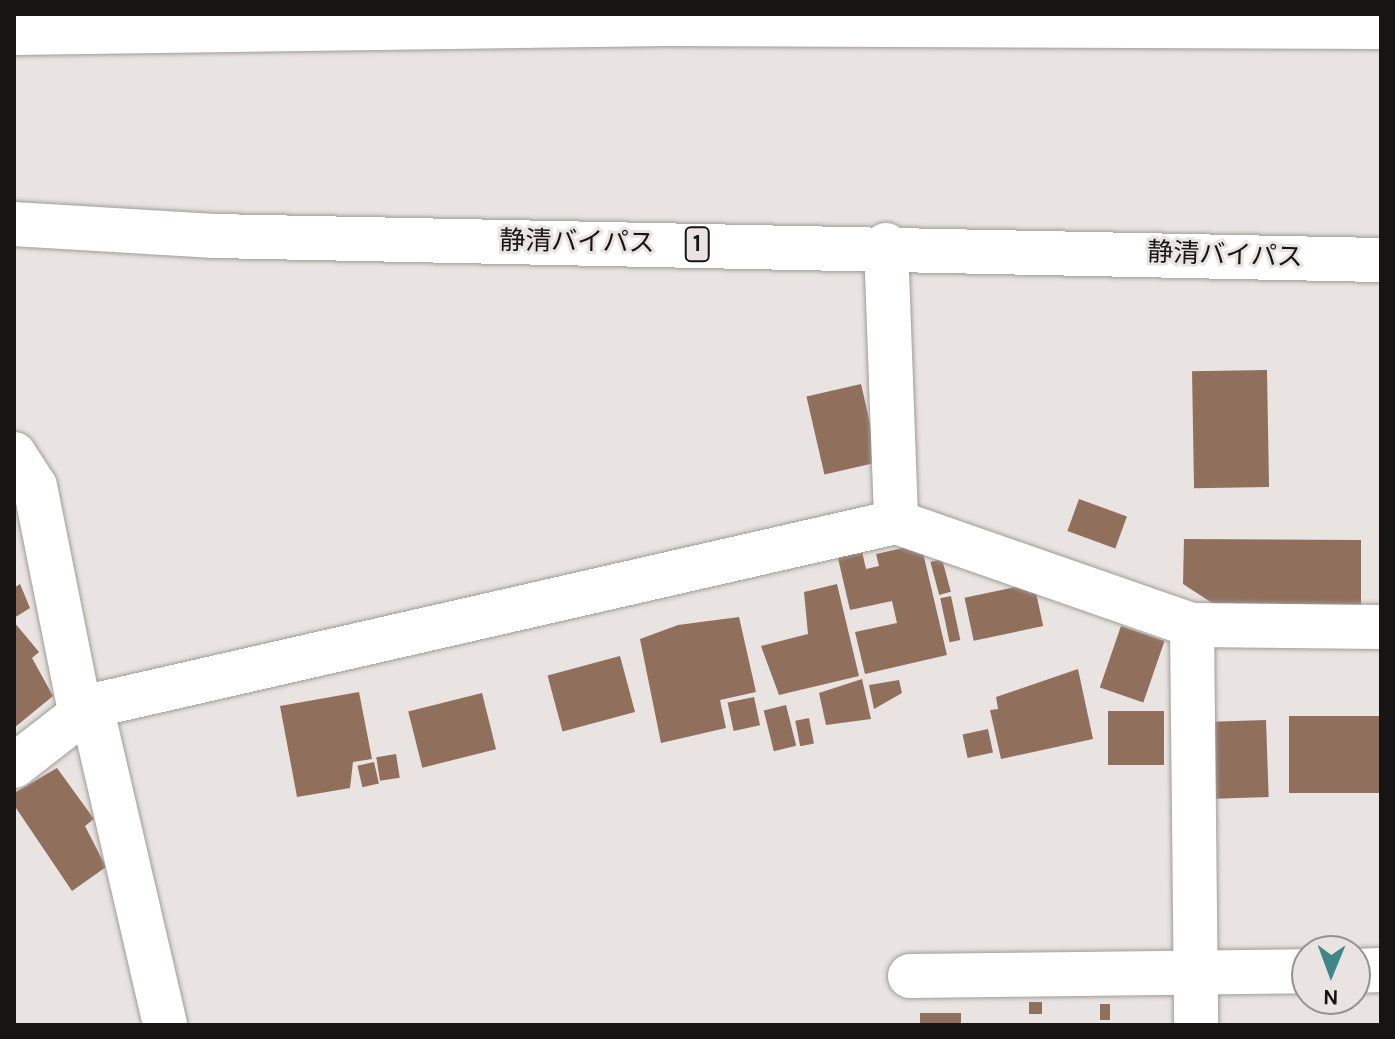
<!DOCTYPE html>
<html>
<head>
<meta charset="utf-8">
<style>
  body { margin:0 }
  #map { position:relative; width:1395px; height:1039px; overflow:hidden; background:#e9e4e1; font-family:Karla,"Noto Sans JP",sans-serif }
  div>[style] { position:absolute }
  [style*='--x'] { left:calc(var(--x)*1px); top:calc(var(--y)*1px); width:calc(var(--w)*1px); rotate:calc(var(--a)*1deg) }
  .building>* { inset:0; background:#916f5d; transform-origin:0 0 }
  .roads { filter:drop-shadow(0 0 2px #a09c99) drop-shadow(0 0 2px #a09c99) }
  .minor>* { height:44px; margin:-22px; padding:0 22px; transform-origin:22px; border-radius:22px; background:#fff }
  .highway>* { height:44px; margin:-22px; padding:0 22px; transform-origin:22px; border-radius:22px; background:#fff }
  span { translate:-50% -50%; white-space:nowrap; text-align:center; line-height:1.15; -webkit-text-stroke:6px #e9e4e1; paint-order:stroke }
  .shield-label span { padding:2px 6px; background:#e9e4e1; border:2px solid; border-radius:6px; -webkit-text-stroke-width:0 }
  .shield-label { font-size:24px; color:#171514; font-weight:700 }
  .street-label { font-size:26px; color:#171514 }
  .frame { position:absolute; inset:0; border:16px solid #171514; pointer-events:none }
  .north { position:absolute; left:1291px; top:935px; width:80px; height:80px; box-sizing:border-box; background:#e9e4e1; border:2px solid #95918f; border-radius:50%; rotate:181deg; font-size:22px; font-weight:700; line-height:32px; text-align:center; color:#171514 }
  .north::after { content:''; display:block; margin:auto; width:28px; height:36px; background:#3f8786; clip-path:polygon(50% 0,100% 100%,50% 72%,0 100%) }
</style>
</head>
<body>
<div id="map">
  <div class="building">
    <div style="left:1267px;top:370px;width:117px;height:75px;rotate:89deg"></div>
    <div style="left:861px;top:384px;width:80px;height:56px;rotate:77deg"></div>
    <div style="left:1079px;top:499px;width:51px;height:34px;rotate:20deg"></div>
    <div style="clip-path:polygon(1184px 539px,1361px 540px,1361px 610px,1226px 612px,1183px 584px)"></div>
    <div style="clip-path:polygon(921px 544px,947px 655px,865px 674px,855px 632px,897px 623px,892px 601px,850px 610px,837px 554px,861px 547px,866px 569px,879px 566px,876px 554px)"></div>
    <div style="left:942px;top:559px;width:34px;height:12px;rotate:75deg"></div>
    <div style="left:1034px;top:583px;width:44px;height:71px;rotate:78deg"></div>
    <div style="clip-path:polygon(20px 584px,30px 608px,14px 618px,14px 588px)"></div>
    <div style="clip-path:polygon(837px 584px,859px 676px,779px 695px,761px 646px,808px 634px,804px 592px)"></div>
    <div style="left:951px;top:596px;width:45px;height:11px;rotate:78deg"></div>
    <div style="clip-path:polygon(739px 617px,756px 692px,720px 700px,726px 728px,661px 743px,640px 639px,678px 625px)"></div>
    <div style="clip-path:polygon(14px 622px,39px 652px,32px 658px,53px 696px,14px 728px)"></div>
    <div style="left:1121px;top:626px;width:46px;height:65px;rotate:19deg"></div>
    <div style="left:620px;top:656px;width:58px;height:75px;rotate:75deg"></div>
    <div style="clip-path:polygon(1078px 669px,1093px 739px,1001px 759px,990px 710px,998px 709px,996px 697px)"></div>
    <div style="clip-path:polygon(862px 679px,871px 719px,826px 725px,819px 693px)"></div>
    <div style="clip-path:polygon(899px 680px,902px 693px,874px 709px,869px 685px)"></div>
    <div style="clip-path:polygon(359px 692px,372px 759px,353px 762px,350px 788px,297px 797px,280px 706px)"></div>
    <div style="left:482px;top:693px;width:58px;height:76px;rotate:76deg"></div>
    <div style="left:754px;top:697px;width:29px;height:27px;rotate:78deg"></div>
    <div style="left:786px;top:705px;width:42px;height:23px;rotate:76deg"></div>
    <div style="left:1164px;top:711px;width:54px;height:56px;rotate:90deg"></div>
    <div style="left:1381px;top:716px;width:77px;height:92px;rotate:90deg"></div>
    <div style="left:809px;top:718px;width:26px;height:14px;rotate:79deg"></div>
    <div style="left:1266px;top:720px;width:77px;height:53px;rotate:88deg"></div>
    <div style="left:988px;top:729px;width:24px;height:26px;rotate:78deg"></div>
    <div style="left:396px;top:754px;width:24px;height:20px;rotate:81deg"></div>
    <div style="left:374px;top:762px;width:22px;height:17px;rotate:77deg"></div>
    <div style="clip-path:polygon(57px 768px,94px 819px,85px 826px,106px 867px,72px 891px,14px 805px,14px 793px)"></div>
    <div style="left:1029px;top:1002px;width:13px;height:12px"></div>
    <div style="left:1100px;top:1004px;width:10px;height:16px"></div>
    <div style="left:920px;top:1013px;width:41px;height:12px"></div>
  </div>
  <div class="roads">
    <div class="minor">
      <div style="--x:886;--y:245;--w:277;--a:87.9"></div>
      <div style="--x:14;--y:454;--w:38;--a:57"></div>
      <div style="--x:35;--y:486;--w:236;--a:78.7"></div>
      <div style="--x:1192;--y:625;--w:400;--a:89.4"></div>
      <div style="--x:91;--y:706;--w:327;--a:76.9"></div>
      <div style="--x:14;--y:766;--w:98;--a:-37.9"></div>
      <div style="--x:91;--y:706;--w:826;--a:-12.88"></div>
      <div style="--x:896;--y:522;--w:313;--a:19.2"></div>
      <div style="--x:1192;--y:625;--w:189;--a:0.6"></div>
      <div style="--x:1355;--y:971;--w:26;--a:-2"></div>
      <div style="--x:910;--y:976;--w:397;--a:-0.7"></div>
    </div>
    <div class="highway">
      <div style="--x:14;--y:33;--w:654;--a:-0.79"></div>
      <div style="--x:668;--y:24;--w:713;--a:0.24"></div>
      <div style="--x:14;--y:224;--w:200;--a:3.4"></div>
      <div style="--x:214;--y:236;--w:1167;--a:1.18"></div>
    </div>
  </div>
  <div class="shield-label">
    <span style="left:697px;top:244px">1</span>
  </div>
  <div class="street-label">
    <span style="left:577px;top:242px;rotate:1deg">静清バイパス</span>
    <span style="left:1225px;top:255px;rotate:2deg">静清バイパス</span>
  </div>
  <div class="frame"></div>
  <div class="north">N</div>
</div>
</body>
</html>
